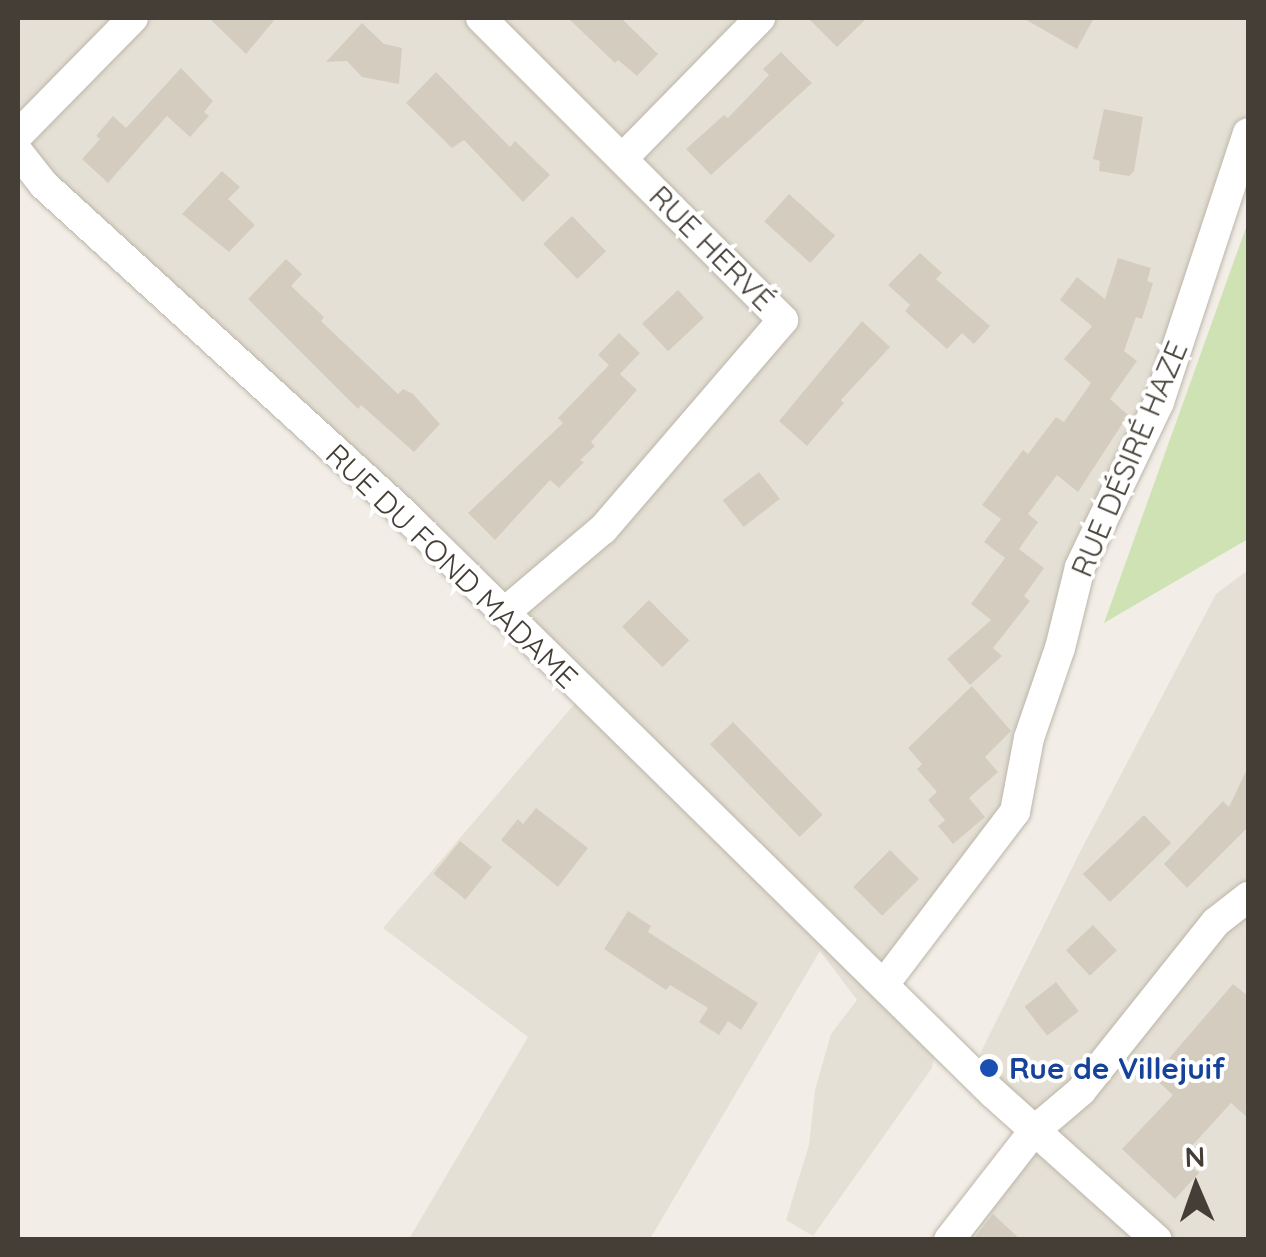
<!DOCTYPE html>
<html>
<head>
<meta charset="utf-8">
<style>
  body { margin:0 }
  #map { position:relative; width:1266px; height:1257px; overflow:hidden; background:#f2eee7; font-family:Quicksand,sans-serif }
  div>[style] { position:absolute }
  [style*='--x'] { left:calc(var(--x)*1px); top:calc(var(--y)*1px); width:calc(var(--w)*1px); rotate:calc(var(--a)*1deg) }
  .residential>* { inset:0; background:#e5e0d5 }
  .green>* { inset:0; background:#cfe2b3 }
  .building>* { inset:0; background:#d5ccc0; transform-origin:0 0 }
  .roads { filter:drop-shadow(0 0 2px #bcb5aa) drop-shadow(0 0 2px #bcb5aa) }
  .minor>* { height:30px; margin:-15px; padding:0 15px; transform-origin:15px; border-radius:15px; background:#fff }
  .dots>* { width:28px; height:28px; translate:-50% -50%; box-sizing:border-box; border:5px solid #fff; border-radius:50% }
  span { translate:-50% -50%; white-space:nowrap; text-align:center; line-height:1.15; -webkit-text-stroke:8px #fff; paint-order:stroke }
  .street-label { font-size:30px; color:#443e36 }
  .transit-label { font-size:30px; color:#164399; font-weight:700 }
  .left { translate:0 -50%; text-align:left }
  .frame { position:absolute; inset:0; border:20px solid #443e36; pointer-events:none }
  .north { position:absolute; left:1146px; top:1137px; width:100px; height:100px; -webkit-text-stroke:8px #fff; paint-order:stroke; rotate:358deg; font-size:28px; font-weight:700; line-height:40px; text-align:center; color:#443e36 }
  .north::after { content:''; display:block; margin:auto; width:35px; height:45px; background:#443e36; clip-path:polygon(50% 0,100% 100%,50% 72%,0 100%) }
</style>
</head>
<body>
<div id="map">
  <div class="residential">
    <div style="clip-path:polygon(18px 18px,1248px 18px,1248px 133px,1080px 567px,1015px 812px,886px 983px,937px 1038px,932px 1068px,813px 1236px,786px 1220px,809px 1145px,815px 1090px,831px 1034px,857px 1000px,820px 951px,650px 1239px,409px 1239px,528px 1037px,383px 928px,583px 694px,18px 152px)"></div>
    <div style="clip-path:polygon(1248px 570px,1248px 1239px,947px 1240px,1034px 1131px,971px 1072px,1080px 852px,1216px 594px)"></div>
  </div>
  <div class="green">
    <div style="clip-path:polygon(1248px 222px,1248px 539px,1104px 623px)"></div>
  </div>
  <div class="building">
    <div style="clip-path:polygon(209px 18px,276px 18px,246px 54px)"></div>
    <div style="clip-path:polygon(568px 18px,621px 18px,658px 54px,637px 76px,618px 60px,615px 63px)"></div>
    <div style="clip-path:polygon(808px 18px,867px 18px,837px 47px)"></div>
    <div style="clip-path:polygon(1023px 18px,1094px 18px,1077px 49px)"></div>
    <div style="clip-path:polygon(362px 23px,384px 44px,402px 48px,399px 84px,362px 77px,347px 61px,326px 62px)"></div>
    <div style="clip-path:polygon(781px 52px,812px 83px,711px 175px,686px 149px,724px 115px,728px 118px,769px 75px,763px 69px)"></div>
    <div style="clip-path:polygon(181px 68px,213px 101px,204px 112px,209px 116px,190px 137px,167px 116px,108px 183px,82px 159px,100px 139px,96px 136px,113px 116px,126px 128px)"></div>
    <div style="clip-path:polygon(436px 72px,510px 147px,515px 141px,550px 175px,523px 202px,464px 140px,452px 148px,406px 103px)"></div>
    <div style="clip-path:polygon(1104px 109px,1143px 117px,1134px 171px,1129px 176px,1099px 171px,1100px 161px,1093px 159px)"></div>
    <div style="clip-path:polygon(222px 171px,240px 187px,228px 199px,255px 225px,229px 252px,182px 214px)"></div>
    <div style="left:789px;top:194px;width:62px;height:37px;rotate:42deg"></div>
    <div style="left:572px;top:216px;width:49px;height:40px;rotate:46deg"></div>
    <div style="clip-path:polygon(920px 253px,942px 273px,936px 279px,990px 326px,974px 344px,962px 333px,947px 349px,905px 311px,910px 305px,888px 285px)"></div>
    <div style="clip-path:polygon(1118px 258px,1151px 268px,1147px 281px,1153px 283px,1142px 319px,1136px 317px,1124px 351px,1137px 361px,1110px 399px,1128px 415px,1078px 492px,1057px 475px,1028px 514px,1038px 522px,1019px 549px,1044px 568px,1024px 596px,1030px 601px,993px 648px,1002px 656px,970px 685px,947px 659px,991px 620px,971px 604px,1005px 558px,984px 542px,1001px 519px,982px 505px,1023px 450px,1028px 454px,1056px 417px,1064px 422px,1091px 383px,1064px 359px,1092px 326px,1060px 300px,1077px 277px,1105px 299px)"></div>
    <div style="clip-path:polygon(286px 259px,302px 274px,291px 286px,324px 317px,321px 321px,398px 394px,403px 389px,413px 394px,440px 424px,414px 452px,361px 405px,358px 409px,248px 299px)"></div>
    <div style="left:678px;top:290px;width:38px;height:49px;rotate:47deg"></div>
    <div style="clip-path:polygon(862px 321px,890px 347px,841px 400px,844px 403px,807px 446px,779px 421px)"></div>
    <div style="clip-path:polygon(619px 333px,640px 353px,620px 374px,637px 390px,591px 442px,595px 446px,580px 460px,584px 462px,559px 488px,550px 480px,495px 540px,468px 513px,563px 423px,558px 418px,609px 365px,598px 355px)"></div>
    <div style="left:759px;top:472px;width:34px;height:46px;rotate:52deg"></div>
    <div style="left:649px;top:600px;width:57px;height:38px;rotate:45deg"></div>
    <div style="clip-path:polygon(972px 686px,1011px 731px,985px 757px,998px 772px,969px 798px,985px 817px,953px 844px,938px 826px,945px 820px,928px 800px,937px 792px,917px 769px,922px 764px,908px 748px)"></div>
    <div style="left:733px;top:722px;width:129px;height:32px;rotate:46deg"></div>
    <div style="clip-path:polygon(1248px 767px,1248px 827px,1187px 888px,1164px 864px,1223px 801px,1229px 807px)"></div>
    <div style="clip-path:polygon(536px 808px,588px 848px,558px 887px,501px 840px,518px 819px,523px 824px)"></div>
    <div style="left:1144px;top:815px;width:39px;height:85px;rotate:46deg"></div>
    <div style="left:460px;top:841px;width:41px;height:42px;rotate:39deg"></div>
    <div style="left:890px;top:850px;width:41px;height:52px;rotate:45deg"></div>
    <div style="clip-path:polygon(628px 911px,651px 926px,648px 932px,758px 1003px,741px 1030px,728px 1021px,719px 1035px,699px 1022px,708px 1008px,670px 985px,666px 990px,604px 949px)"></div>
    <div style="left:1093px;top:925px;width:35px;height:37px;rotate:47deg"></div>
    <div style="left:1056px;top:982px;width:37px;height:40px;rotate:52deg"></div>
    <div style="clip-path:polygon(1233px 984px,1248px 996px,1248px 1118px,1231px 1103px,1181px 1158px,1199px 1173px,1175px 1199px,1122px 1149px,1173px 1095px,1153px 1077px)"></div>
    <div style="clip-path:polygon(993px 1214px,1021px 1240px,973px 1240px)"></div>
  </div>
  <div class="roads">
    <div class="minor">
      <div style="--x:481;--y:18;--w:427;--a:45"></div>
      <div style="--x:783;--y:320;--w:276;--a:130.7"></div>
      <div style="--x:603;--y:529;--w:130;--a:139.7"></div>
      <div style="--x:18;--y:135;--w:164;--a:-45.5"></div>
      <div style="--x:18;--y:152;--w:42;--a:51.8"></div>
      <div style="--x:44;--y:185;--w:491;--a:42.4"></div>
      <div style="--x:406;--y:516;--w:823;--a:44.51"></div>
      <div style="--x:993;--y:1093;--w:220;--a:41.9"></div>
      <div style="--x:623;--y:158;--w:196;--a:-45.6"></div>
      <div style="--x:885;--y:983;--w:215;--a:-52.8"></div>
      <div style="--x:1015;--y:812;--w:75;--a:-79.3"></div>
      <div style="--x:1029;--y:738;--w:95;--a:-71"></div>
      <div style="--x:1060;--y:648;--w:83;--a:-76.1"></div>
      <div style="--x:1080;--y:567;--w:183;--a:-64.4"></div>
      <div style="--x:1159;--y:402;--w:283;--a:-71.7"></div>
      <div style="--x:949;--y:1240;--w:138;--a:-52.1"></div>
      <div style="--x:1034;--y:1131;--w:62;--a:-40.4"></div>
      <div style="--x:1081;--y:1091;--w:216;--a:-51.4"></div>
      <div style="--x:1216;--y:922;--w:41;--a:-38"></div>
    </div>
  </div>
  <div class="dots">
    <div style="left:989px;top:1068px;background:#1a4fb4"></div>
  </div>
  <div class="street-label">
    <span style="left:712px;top:248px;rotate:45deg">RUE HERVÉ</span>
    <span style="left:1129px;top:459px;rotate:-67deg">RUE DÉSIRÉ HAZE</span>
    <span style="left:452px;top:566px;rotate:44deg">RUE DU FOND MADAME</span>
  </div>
  <div class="transit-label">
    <span class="left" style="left:1009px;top:1068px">Rue de Villejuif</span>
  </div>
  <div class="frame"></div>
  <div class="north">N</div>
</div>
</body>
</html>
